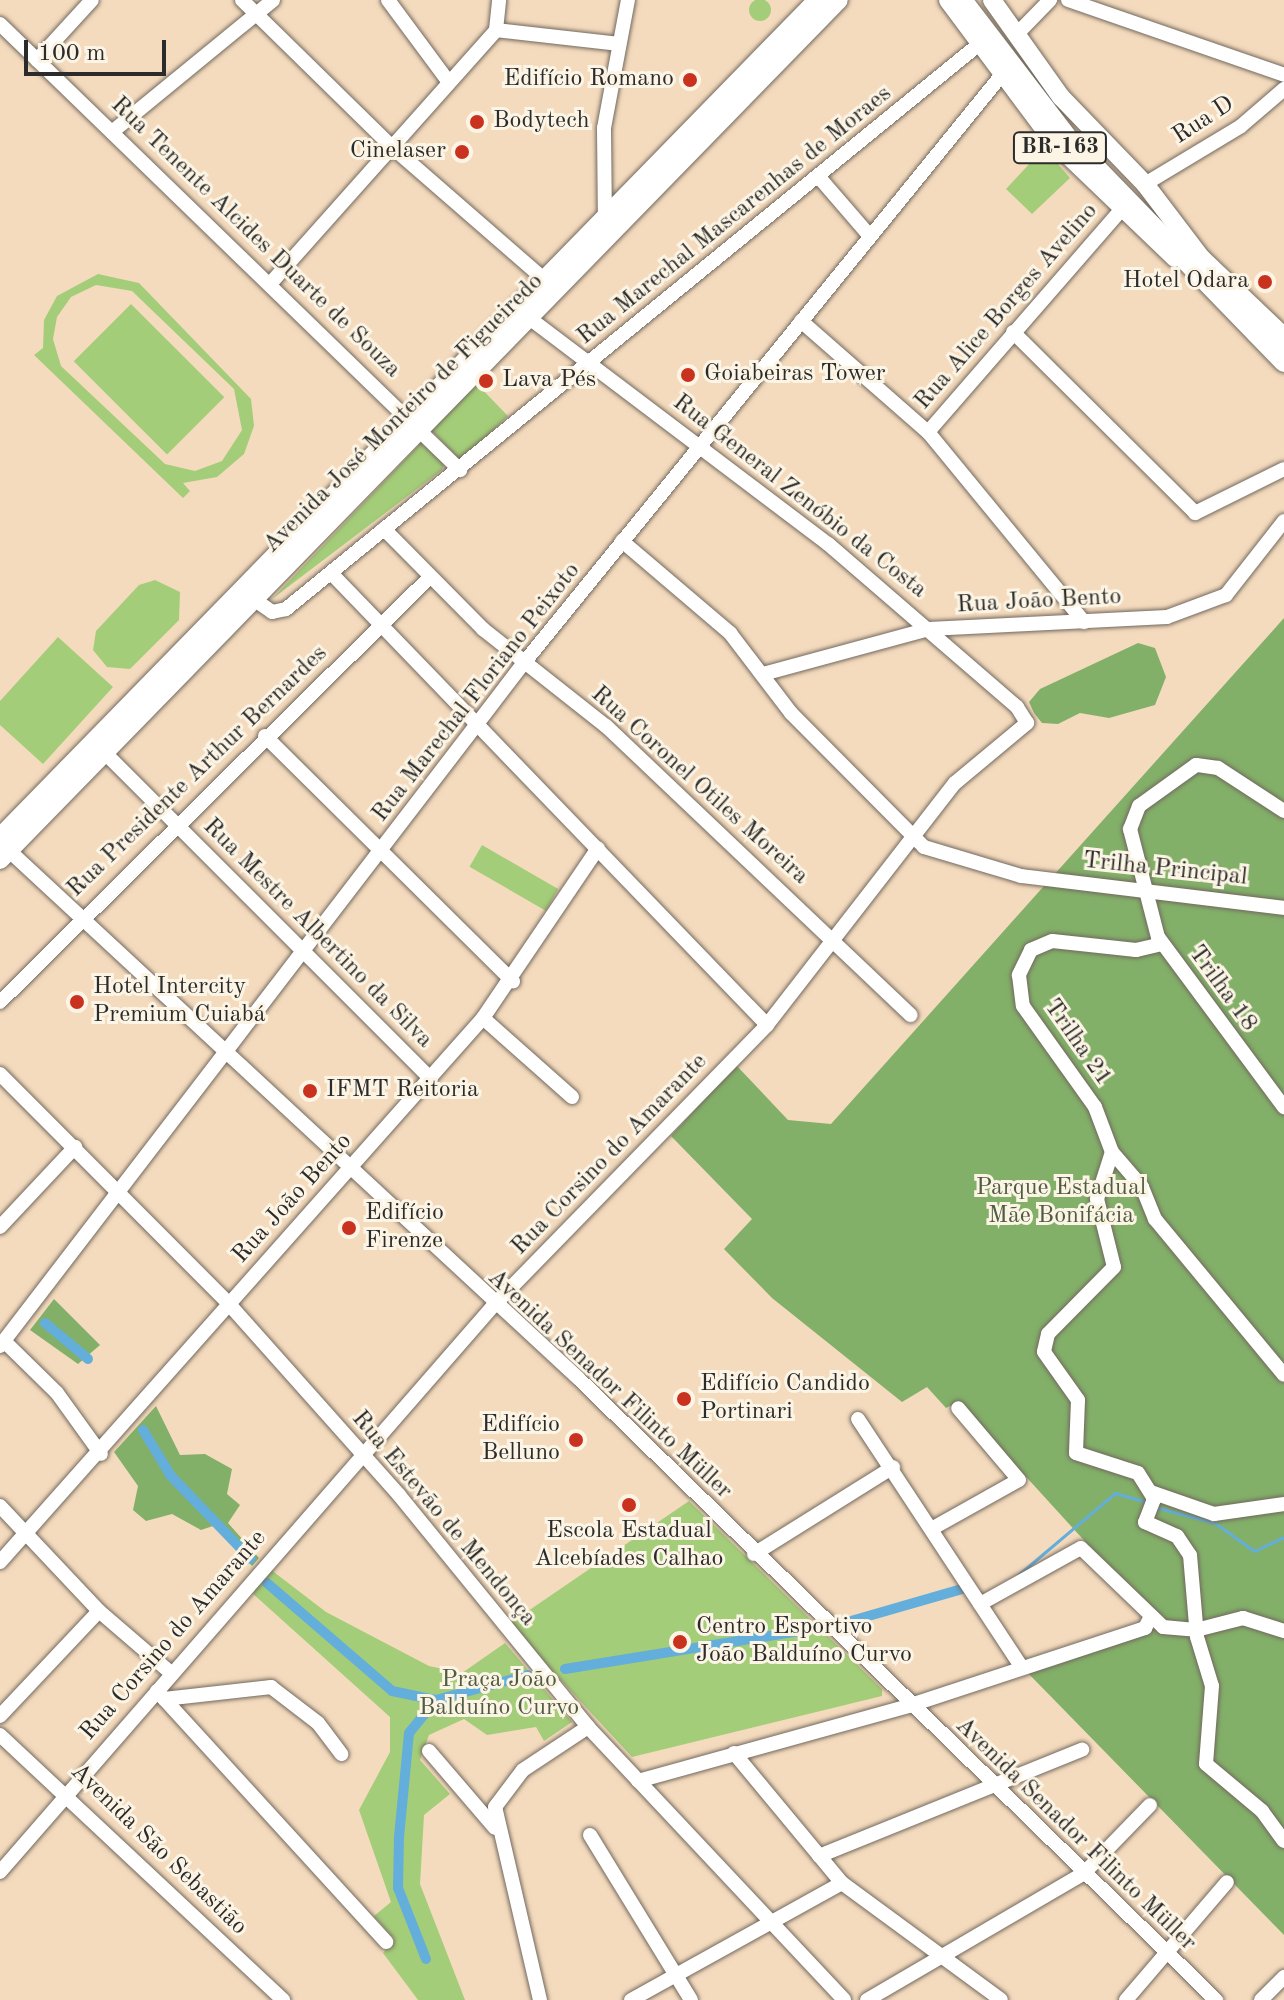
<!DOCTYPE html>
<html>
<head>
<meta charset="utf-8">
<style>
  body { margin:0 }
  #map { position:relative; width:1284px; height:2000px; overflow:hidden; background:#f5dbbe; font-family:"Old Standard TT",serif }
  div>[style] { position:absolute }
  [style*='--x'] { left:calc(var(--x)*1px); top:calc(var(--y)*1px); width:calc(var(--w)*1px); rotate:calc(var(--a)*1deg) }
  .green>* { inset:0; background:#a4cd79; transform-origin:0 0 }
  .round { border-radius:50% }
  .forest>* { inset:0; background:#83b069 }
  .stream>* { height:3px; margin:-1.5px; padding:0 1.5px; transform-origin:1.5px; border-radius:1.5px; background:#63aedb }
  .canal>* { height:10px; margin:-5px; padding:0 5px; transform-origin:5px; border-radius:5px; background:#63aedb }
  .roads { filter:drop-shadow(0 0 2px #72695e) drop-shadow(0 0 2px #72695e) }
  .minor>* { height:14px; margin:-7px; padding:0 7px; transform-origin:7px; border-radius:7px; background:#fff }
  .major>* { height:18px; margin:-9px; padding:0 9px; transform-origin:9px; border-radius:9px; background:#fff }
  .highway>* { height:20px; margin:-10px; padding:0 10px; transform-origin:10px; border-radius:10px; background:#fff }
  .dots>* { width:22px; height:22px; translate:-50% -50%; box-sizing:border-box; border:4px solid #fcf5e5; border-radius:50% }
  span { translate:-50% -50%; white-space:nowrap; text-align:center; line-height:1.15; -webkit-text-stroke:6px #fcf5e5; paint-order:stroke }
  .shield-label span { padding:2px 6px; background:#fcf5e5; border:2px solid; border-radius:6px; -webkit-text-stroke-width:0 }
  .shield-label { font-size:22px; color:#2b2b2b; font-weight:700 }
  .poi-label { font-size:24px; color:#2b2b2b }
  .right { translate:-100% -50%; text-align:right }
  .left { translate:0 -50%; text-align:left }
  .street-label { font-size:24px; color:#2b2b2b }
  .park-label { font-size:24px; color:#4f5c42 }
  .scale { position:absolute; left:24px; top:40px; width:142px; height:36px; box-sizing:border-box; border:4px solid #2b2b2b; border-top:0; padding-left:10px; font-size:24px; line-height:28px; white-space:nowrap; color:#2b2b2b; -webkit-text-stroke:6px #fcf5e5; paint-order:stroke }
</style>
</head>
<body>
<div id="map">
  <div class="green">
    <div class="round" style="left:749px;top:-1px;width:22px;height:22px"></div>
    <div style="clip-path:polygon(1044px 148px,1070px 178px,1032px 214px,1006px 189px)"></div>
    <div style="clip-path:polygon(evenodd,98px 274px,139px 283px,251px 399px,254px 426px,244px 454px,217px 477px,183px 483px,190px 491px,183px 498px,34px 355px,43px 348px,44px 320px,57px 296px,98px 274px,96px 285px,132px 291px,234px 389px,242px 430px,222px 461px,195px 471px,165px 464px,61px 366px,53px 339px,57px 317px,71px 297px,96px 285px)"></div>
    <div style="left:131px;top:304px;width:132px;height:81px;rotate:45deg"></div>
    <div style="left:476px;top:383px;width:46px;height:65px;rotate:46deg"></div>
    <div style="clip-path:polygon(422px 442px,444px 463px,442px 470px,272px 599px)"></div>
    <div style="clip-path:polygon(155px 580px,180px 592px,179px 620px,130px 669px,107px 667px,93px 650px,96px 631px,139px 585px)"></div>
    <div style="clip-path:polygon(58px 637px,113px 687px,43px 764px,0 725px,0 701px)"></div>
    <div style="left:482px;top:845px;width:88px;height:25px;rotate:30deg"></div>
    <div style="clip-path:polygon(689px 1501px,882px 1689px,882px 1696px,632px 1757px,509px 1624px)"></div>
    <div style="clip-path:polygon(270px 1569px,326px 1612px,429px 1666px,462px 1673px,505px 1643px,572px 1722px,544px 1741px,536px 1727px,487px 1735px,464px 1719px,429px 1735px,420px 1760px,450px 1794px,424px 1815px,420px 1884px,465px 2000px,418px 2000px,383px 1953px,394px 1939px,374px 1916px,391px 1902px,359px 1810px,390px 1752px,390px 1717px,252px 1593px)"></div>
  </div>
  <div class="forest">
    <div style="clip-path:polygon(1284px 618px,1284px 1935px,1023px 1668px,1162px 1626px,958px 1402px,946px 1408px,927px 1387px,902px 1402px,772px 1298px,724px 1249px,752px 1219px,671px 1136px,736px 1065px,788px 1120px,831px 1124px)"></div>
    <div style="clip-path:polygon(1138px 643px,1155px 648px,1166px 677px,1155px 705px,1109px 718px,1080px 713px,1058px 724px,1042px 723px,1034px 713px,1029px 702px,1040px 689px)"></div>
    <div style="clip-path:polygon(54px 1299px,100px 1345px,78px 1364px,30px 1330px)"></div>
    <div style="clip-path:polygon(156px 1406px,180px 1455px,205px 1454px,232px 1469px,227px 1494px,240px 1505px,228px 1523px,259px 1558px,252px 1566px,216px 1525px,201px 1530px,172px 1514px,146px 1521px,133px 1510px,138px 1486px,114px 1452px)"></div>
  </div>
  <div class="stream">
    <div style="--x:1155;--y:1507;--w:62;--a:14.9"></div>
    <div style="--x:1215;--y:1523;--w:48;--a:35.7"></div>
    <div style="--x:1254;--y:1551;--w:33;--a:-25"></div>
    <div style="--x:1018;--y:1575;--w:127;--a:-40.2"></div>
    <div style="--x:1115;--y:1493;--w:35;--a:16"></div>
  </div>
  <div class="canal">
    <div style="--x:45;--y:1323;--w:56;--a:39.9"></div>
    <div style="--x:143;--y:1430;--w:54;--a:58.7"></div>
    <div style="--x:171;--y:1476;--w:115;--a:46.1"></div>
    <div style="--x:267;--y:1583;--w:165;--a:40.8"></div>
    <div style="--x:392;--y:1691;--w:45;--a:11.6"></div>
    <div style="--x:436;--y:1700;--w:95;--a:-15.2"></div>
    <div style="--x:851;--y:1621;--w:116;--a:-16.1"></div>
    <div style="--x:565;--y:1669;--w:237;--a:-9.2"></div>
    <div style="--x:426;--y:1959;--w:76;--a:-111.5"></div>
    <div style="--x:398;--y:1888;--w:51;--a:-88.9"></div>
    <div style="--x:399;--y:1837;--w:104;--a:-84.5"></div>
    <div style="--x:409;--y:1733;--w:43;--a:-50.7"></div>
  </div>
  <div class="roads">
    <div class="minor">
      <div style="--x:242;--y:0;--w:210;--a:44.4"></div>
      <div style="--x:392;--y:147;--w:204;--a:41"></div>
      <div style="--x:388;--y:0;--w:101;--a:53.5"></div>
      <div style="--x:1068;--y:0;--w:229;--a:19.1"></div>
      <div style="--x:0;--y:24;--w:641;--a:44.11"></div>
      <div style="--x:496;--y:30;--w:30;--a:-84"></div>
      <div style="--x:1016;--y:35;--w:49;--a:-45.8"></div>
      <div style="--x:37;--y:60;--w:81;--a:-47.5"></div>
      <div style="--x:112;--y:132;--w:208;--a:-39.3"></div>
      <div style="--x:818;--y:176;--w:77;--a:49.2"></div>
      <div style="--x:1145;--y:184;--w:112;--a:-31.1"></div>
      <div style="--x:1241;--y:126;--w:57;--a:-40.7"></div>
      <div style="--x:605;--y:225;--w:97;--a:-90.6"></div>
      <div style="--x:604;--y:128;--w:130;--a:-79.4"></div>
      <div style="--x:270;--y:284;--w:340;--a:-48.3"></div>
      <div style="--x:496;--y:30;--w:124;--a:6.5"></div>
      <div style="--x:801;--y:321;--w:169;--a:41.2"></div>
      <div style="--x:928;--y:432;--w:246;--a:50.6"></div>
      <div style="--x:1013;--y:332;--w:257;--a:44.8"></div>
      <div style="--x:1195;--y:513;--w:99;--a:-26.3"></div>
      <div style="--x:928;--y:432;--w:293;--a:-49"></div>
      <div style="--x:384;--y:529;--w:141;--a:45.3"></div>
      <div style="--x:483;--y:629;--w:157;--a:38.3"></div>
      <div style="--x:606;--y:726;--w:420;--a:43.5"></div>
      <div style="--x:622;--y:541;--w:142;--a:40.4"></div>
      <div style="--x:730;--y:633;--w:101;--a:52.7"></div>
      <div style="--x:791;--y:713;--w:189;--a:45.2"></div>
      <div style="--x:924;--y:847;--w:101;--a:16.6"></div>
      <div style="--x:1021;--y:876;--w:265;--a:6.9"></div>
      <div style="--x:331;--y:573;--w:628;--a:46.03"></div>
      <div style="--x:255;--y:600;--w:21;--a:35"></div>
      <div style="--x:272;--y:612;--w:14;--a:-12"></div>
      <div style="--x:286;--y:609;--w:893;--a:-39.18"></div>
      <div style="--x:763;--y:674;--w:172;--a:-15.2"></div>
      <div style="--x:929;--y:629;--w:238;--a:-2.9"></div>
      <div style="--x:1167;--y:617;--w:63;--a:-20.4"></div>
      <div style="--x:1226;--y:595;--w:94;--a:-51.9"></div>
      <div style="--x:265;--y:736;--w:349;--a:44.7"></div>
      <div style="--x:104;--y:752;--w:462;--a:45"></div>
      <div style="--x:1284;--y:811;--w:79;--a:-146.9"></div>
      <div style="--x:1218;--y:768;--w:22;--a:-172"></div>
      <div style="--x:1196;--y:765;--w:70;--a:144.3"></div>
      <div style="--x:1139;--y:806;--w:25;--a:111"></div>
      <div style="--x:1130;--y:829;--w:112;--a:75.5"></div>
      <div style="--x:1158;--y:937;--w:212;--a:53.5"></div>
      <div style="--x:3;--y:845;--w:785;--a:42.83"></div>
      <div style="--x:579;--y:1379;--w:890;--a:44.27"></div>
      <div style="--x:1162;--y:944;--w:27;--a:167"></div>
      <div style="--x:1136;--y:950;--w:84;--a:-173.9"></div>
      <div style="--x:1052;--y:941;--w:23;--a:157"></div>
      <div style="--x:1031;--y:950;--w:28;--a:116"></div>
      <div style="--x:1019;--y:975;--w:31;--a:83"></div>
      <div style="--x:1023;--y:1006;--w:124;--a:54.5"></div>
      <div style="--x:1095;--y:1107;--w:48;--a:69.3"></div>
      <div style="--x:1112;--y:1152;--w:46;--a:49.4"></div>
      <div style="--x:1142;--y:1187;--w:35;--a:68"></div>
      <div style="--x:1155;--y:1219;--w:202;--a:50.4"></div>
      <div style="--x:0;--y:1002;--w:605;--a:-44.66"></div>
      <div style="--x:483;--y:1018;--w:119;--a:41.6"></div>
      <div style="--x:0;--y:1074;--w:323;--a:45.1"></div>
      <div style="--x:228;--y:1303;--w:257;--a:48.3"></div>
      <div style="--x:399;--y:1495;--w:299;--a:50.8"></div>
      <div style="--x:588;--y:1727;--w:374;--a:46.8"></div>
      <div style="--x:1112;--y:1152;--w:49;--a:107.7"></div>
      <div style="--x:1097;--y:1199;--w:70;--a:76"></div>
      <div style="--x:1114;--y:1267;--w:94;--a:134.6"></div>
      <div style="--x:1048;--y:1334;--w:18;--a:103"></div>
      <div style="--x:1044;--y:1352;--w:59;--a:54.7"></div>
      <div style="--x:1078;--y:1400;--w:53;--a:92.2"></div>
      <div style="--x:1076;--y:1453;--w:65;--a:17.9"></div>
      <div style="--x:1138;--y:1473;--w:31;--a:58"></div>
      <div style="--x:1154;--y:1499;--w:25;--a:111"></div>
      <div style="--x:1145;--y:1522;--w:35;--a:24"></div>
      <div style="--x:1177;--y:1536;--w:23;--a:56"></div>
      <div style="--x:1190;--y:1555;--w:82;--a:85.1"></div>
      <div style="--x:1197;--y:1637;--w:51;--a:73"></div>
      <div style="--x:1212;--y:1686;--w:78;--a:94.4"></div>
      <div style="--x:1206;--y:1764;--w:73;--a:40"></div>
      <div style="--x:1262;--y:1811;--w:37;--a:54"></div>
      <div style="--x:0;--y:1227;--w:110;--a:-46.8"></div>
      <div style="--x:4;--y:1341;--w:74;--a:44.5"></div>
      <div style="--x:57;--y:1393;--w:75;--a:54.2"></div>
      <div style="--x:0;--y:1346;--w:859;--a:-52.52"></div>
      <div style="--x:523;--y:664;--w:756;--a:-50.9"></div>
      <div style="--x:858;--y:1419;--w:296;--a:56.6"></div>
      <div style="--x:1151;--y:1492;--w:67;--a:19.2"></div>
      <div style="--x:1214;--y:1514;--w:71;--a:-8.1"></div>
      <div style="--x:0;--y:1506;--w:144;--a:46.7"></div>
      <div style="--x:99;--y:1611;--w:95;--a:40.7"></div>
      <div style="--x:933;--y:1528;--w:98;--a:-29.2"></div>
      <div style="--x:1019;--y:1480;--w:94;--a:-130.3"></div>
      <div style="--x:754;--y:1554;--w:164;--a:-32"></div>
      <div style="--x:0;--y:1562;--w:727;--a:-48.4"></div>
      <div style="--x:483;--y:1018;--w:205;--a:-55.9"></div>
      <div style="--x:980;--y:1604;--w:115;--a:-29"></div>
      <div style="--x:1081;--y:1548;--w:114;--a:43.9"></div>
      <div style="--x:1163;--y:1627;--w:33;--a:5"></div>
      <div style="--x:1196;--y:1630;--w:49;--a:-14.3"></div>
      <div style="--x:1243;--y:1618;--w:43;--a:17.6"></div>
      <div style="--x:157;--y:1691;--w:340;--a:47.6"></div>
      <div style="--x:164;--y:1699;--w:108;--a:-6.4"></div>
      <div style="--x:271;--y:1687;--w:59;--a:37.5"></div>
      <div style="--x:318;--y:1723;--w:39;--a:53"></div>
      <div style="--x:0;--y:1716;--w:144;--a:-46.7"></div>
      <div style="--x:0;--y:1735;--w:388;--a:43.1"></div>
      <div style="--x:429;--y:1751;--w:101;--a:49.4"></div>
      <div style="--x:734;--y:1753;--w:169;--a:50.3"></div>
      <div style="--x:842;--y:1883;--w:197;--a:36.3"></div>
      <div style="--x:638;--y:1781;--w:280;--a:-15.5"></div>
      <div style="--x:908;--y:1706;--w:250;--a:-18.2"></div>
      <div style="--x:1145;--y:1628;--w:9;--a:-63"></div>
      <div style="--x:590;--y:1835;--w:193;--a:58.5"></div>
      <div style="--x:819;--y:1856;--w:284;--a:-22"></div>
      <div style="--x:0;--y:1872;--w:751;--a:-48.94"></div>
      <div style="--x:493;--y:1306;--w:392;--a:-45.7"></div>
      <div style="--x:767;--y:1025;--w:306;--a:-52.2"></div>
      <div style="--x:955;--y:783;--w:94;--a:-39.8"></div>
      <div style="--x:1027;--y:723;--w:19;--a:-122"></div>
      <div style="--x:1017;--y:707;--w:250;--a:-139.2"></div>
      <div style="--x:828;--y:544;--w:373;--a:-142.9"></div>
      <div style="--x:540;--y:2000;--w:198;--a:-103.1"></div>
      <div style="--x:495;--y:1807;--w:46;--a:-52.9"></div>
      <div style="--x:523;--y:1770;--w:78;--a:-33.5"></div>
      <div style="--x:631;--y:2000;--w:241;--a:-29"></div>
      <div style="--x:867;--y:2000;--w:250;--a:-30.3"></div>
      <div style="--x:1083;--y:1874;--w:96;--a:-45.8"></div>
      <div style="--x:1126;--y:2000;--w:155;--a:-49.4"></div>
      <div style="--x:1261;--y:2000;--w:33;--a:-45"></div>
    </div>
    <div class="major">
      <div style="--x:948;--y:0;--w:176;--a:53.3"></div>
      <div style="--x:1053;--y:141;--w:169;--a:43.8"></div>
      <div style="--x:992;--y:0;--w:119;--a:54.6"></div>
      <div style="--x:1061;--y:97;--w:121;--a:46"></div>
      <div style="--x:1145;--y:184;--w:101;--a:52.7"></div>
      <div style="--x:0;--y:837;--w:1170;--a:-45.69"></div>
      <div style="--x:0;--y:860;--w:1201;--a:-45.71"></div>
    </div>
    <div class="highway">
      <div style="--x:962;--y:0;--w:176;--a:52.6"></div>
      <div style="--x:1069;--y:140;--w:309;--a:45.9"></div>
      <div style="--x:1201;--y:259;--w:115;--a:43.6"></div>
    </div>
  </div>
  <div class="dots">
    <div style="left:690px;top:80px;background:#c8321e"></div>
    <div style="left:477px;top:122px;background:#c8321e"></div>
    <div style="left:462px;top:152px;background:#c8321e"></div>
    <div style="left:1265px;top:282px;background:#c8321e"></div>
    <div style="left:688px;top:375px;background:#c8321e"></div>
    <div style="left:486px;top:381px;background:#c8321e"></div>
    <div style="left:77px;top:1002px;background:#c8321e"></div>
    <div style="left:310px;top:1091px;background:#c8321e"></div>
    <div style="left:349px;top:1228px;background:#c8321e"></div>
    <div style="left:684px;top:1399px;background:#c8321e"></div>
    <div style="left:576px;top:1440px;background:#c8321e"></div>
    <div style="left:629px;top:1505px;background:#c8321e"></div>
    <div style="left:680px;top:1642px;background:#c8321e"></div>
  </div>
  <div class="shield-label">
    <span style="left:1060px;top:148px">BR-163</span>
  </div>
  <div class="poi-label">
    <span class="right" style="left:674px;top:80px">Edifício Romano</span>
    <span class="left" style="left:493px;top:122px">Bodytech</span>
    <span class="right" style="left:446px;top:152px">Cinelaser</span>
    <span class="right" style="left:1249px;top:282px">Hotel Odara</span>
    <span class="left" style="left:704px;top:375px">Goiabeiras Tower</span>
    <span class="left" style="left:502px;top:381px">Lava Pés</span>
    <span class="left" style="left:93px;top:1002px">Hotel Intercity<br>Premium Cuiabá</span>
    <span class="left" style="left:326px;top:1091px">IFMT Reitoria</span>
    <span class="left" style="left:365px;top:1228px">Edifício<br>Firenze</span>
    <span class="left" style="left:700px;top:1399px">Edifício Candido<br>Portinari</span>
    <span class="right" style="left:560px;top:1440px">Edifício<br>Belluno</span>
    <span style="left:629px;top:1546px">Escola Estadual<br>Alcebíades Calhao</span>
    <span class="left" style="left:696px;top:1642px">Centro Esportivo<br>João Balduíno Curvo</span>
  </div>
  <div class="street-label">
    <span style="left:1204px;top:121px;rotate:-33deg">Rua D</span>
    <span style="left:735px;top:216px;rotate:-39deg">Rua Marechal Mascarenhas de Moraes</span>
    <span style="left:255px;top:238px;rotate:44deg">Rua Tenente Alcides Duarte de Souza</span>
    <span style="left:1007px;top:307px;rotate:-49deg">Rua Alice Borges Avelino</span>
    <span style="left:404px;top:414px;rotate:-45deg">Avenida José Monteiro de Figueiredo</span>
    <span style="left:799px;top:497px;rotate:38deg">Rua General Zenóbio da Costa</span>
    <span style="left:1039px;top:602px;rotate:-3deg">Rua João Bento</span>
    <span style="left:477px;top:693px;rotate:-52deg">Rua Marechal Floriano Peixoto</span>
    <span style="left:198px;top:772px;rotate:-44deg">Rua Presidente Arthur Bernardes</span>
    <span style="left:699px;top:786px;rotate:42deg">Rua Coronel Otiles Moreira</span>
    <span style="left:1165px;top:870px;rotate:6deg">Trilha Principal</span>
    <span style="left:317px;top:934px;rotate:45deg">Rua Mestre Albertino da Silva</span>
    <span style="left:1222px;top:989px;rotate:54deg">Trilha 18</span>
    <span style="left:1077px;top:1043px;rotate:55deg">Trilha 21</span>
    <span style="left:610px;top:1155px;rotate:-46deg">Rua Corsino do Amarante</span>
    <span style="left:293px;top:1199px;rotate:-48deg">Rua João Bento</span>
    <span style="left:609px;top:1385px;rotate:43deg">Avenida Senador Filinto Müller</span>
    <span style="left:443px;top:1519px;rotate:50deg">Rua Estevão de Mendonça</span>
    <span style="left:174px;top:1636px;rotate:-49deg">Rua Corsino do Amarante</span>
    <span style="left:1075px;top:1835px;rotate:44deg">Avenida Senador Filinto Müller</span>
    <span style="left:158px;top:1850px;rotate:44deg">Avenida São Sebastião</span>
  </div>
  <div class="park-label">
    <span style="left:1061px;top:1203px">Parque Estadual<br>Mãe Bonifácia</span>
    <span style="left:499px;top:1695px">Praça João<br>Balduíno Curvo</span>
  </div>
  <div class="scale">100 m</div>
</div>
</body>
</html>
